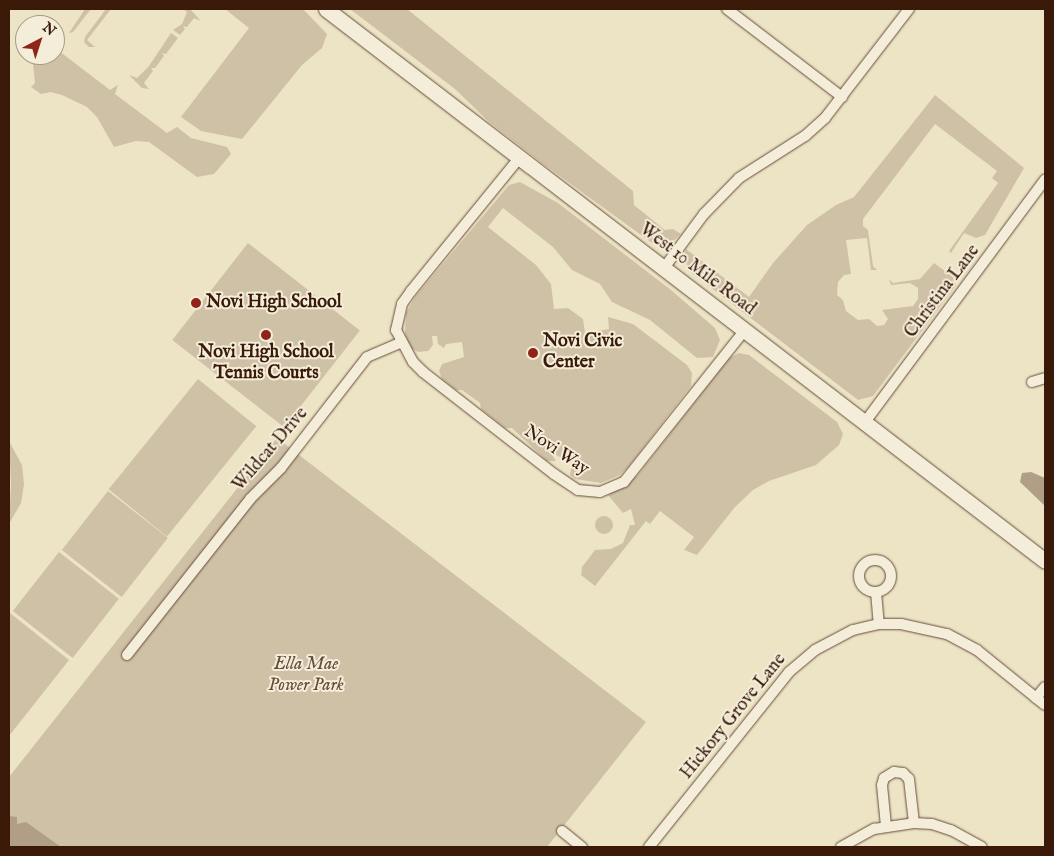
<!DOCTYPE html>
<html>
<head>
<meta charset="utf-8">
<style>
  body { margin:0 }
  #map { position:relative; width:1054px; height:856px; overflow:hidden; background:#ede4c6; font-family:"IM FELL English",serif }
  div>[style] { position:absolute }
  [style*='--x'] { left:calc(var(--x)*1px); top:calc(var(--y)*1px); width:calc(var(--w)*1px); rotate:calc(var(--a)*1deg) }
  .green>* { inset:0; background:#cfc1a6; transform-origin:0 0 }
  .round { border-radius:50% }
  .water>* { inset:0; background:#b09f86 }
  .roads { filter:drop-shadow(0 0 1px #674c38) drop-shadow(0 0 1px #674c38) }
  .street>* { height:10px; margin:-5px; padding:0 5px; transform-origin:5px; border-radius:5px; background:#f3edda }
  .street>.ring { margin:-5px; padding:0; box-sizing:content-box; background:none; border:10px solid #f3edda; border-radius:50% }
  .secondary>* { height:15px; margin:-7.5px; padding:0 7.5px; transform-origin:7.5px; border-radius:7.5px; background:#f3edda }
  .dots>* { width:14px; height:14px; translate:-50% -50%; box-sizing:border-box; border:2px solid #f3edda; border-radius:50% }
  span { translate:-50% -50%; white-space:nowrap; text-align:center; line-height:1.15; -webkit-text-stroke:4px #f3edda; paint-order:stroke }
  .street-label { font-size:18px; color:#3a1909 }
  .poi-label { font-size:18px; color:#3a1909; font-weight:700 }
  .left { translate:0 -50%; text-align:left }
  .park-label { font-size:18px; color:#674b38; font-style:italic }
  .frame { position:absolute; inset:0; border:10px solid #3a1909; pointer-events:none }
  .north { position:absolute; left:15px; top:15px; width:50px; height:50px; box-sizing:border-box; background:#f3edda; border:1px solid #a99886; border-radius:50%; rotate:40deg; font-size:14px; font-weight:700; line-height:20px; text-align:center; color:#3a1909 }
  .north::after { content:''; display:block; margin:auto; width:18px; height:22px; background:#8f2418; clip-path:polygon(50% 0,100% 100%,50% 72%,0 100%) }
</style>
</head>
<body>
<div id="map">
  <div class="green">
    <div style="clip-path:polygon(85px 9px,91px 9px,73px 32px,69px 33px)"></div>
    <div style="clip-path:polygon(106px 9px,111px 9px,87px 40px,95px 47px,89px 47px,84px 42px,85px 37px)"></div>
    <div style="clip-path:polygon(183px 9px,190px 9px,201px 21px,194px 18px,187px 27px,183px 26px,185px 29px,180px 35px,173px 30px,182px 24px,187px 12px)"></div>
    <div style="clip-path:polygon(225px 9px,303px 9px,327px 34px,322px 48px,302px 65px,242px 139px,201px 131px,181px 117px,249px 28px)"></div>
    <div style="clip-path:polygon(350px 9px,407px 9px,633px 191px,634px 205px,665px 230px,673px 229px,681px 234px,666px 247px,652px 243px,542px 163px,489px 122px,455px 89px)"></div>
    <div style="clip-path:polygon(58px 26px,64px 43px,59px 51px,110px 90px,118px 85px,115px 94px,167px 133px,177px 127px,191px 138px,227px 147px,231px 154px,214px 174px,197px 177px,149px 142px,136px 141px,114px 147px,97px 117px,87px 107px,62px 95px,51px 92px,41px 94px,31px 87px,35px 83px,32px 55px,55px 55px)"></div>
    <div style="clip-path:polygon(171px 33px,178px 38px,166px 54px,162px 53px,164px 56px,155px 68px,151px 68px,153px 71px,144px 83px,149px 89px,142px 88px,129px 75px,137px 78px,149px 66px)"></div>
    <div style="clip-path:polygon(935px 95px,1024px 168px,985px 235px,976px 238px,964px 233px,951px 253px,949px 251px,998px 183px,992px 178px,997px 171px,935px 124px,863px 219px,863px 226px,868px 230px,873px 266px,877px 270px,871px 270px,867px 238px,846px 240px,851px 274px,844px 275px,838px 282px,837px 295px,843px 300px,846px 311px,858px 320px,869px 319px,877px 326px,884px 325px,888px 319px,882px 310px,913px 306px,918px 299px,918px 288px,910px 283px,891px 285px,889px 279px,893px 283px,920px 279px,934px 263px,953px 277px,956px 285px,873px 396px,858px 400px,689px 271px,684px 256px,686px 249px,749px 297px,773px 263px,807px 225px,836px 205px,854px 197px)"></div>
    <div style="clip-path:polygon(520px 182px,558px 203px,671px 290px,715px 328px,720px 340px,713px 357px,697px 358px,650px 320px,612px 302px,600px 284px,572px 270px,553px 247px,503px 208px,488px 227px,536px 265px,551px 284px,554px 309px,568px 308px,583px 319px,585px 333px,609px 329px,608px 317px,633px 324px,687px 365px,692px 373px,691px 386px,629px 466px,620px 475px,601px 483px,575px 479px,570px 475px,572px 463px,550px 452px,556px 461px,547px 461px,512px 428px,505px 428px,481px 409px,480px 403px,462px 390px,456px 390px,442px 379px,439px 371px,442px 364px,464px 357px,462px 342px,446px 344px,444px 348px,438px 344px,437px 336px,432px 336px,433px 345px,428px 351px,418px 352px,409px 347px,405px 333px,406px 313px,415px 297px,509px 185px)"></div>
    <div style="left:248px;top:243px;width:142px;height:123px;rotate:38deg"></div>
    <div style="clip-path:polygon(739px 353px,749px 355px,837px 422px,843px 434px,839px 445px,816px 465px,769px 481px,753px 490px,735px 507px,697px 555px,684px 550px,694px 537px,660px 511px,650px 524px,646px 521px,595px 586px,581px 575px,582px 567px,595px 550px,611px 549px,623px 543px,630px 525px,635px 525px,631px 509px,623px 513px,608px 495px,638px 475px,729px 358px)"></div>
    <div style="left:198px;top:379px;width:75px;height:142px;rotate:39deg"></div>
    <div style="clip-path:polygon(277px 438px,646px 722px,547px 847px,9px 847px,9px 777px)"></div>
    <div style="clip-path:polygon(9px 441px,22px 465px,24px 484px,21px 503px,9px 524px,11px 484px)"></div>
    <div style="left:108px;top:491px;width:76px;height:75px;rotate:38deg"></div>
    <div class="round" style="left:595px;top:516px;width:18px;height:18px"></div>
    <div style="left:59px;top:552px;width:76px;height:75px;rotate:38deg"></div>
    <div style="clip-path:polygon(10px 613px,69px 660px,9px 736px,9px 615px)"></div>
  </div>
  <div class="water">
    <div style="clip-path:polygon(1031px 472px,1045px 478px,1045px 506px,1020px 482px,1022px 473px)"></div>
    <div style="clip-path:polygon(9px 816px,17px 817px,17px 824px,26px 822px,61px 847px,9px 847px)"></div>
  </div>
  <div class="roads">
    <div class="street">
      <div style="--x:727;--y:9;--w:145;--a:37.4"></div>
      <div style="--x:520;--y:157;--w:173;--a:129.1"></div>
      <div style="--x:411;--y:291;--w:16;--a:125"></div>
      <div style="--x:402;--y:304;--w:27;--a:103"></div>
      <div style="--x:396;--y:330;--w:36;--a:62"></div>
      <div style="--x:413;--y:362;--w:14;--a:45"></div>
      <div style="--x:423;--y:372;--w:166;--a:37.9"></div>
      <div style="--x:554;--y:474;--w:29;--a:34"></div>
      <div style="--x:578;--y:490;--w:22;--a:5"></div>
      <div style="--x:600;--y:492;--w:26;--a:-23"></div>
      <div style="--x:624;--y:482;--w:194;--a:-51.5"></div>
      <div style="--x:664;--y:268;--w:67;--a:-53.5"></div>
      <div style="--x:704;--y:214;--w:50;--a:-45.8"></div>
      <div style="--x:739;--y:178;--w:78;--a:-32.5"></div>
      <div style="--x:805;--y:136;--w:27;--a:-42"></div>
      <div style="--x:825;--y:118;--w:138;--a:-52.4"></div>
      <div style="--x:1032;--y:382;--w:14;--a:-17"></div>
      <div style="--x:865;--y:422;--w:302;--a:-53.4"></div>
      <div class="ring" style="left:859px;top:560px;width:22px;height:22px"></div>
      <div style="--x:876;--y:592;--w:32;--a:85"></div>
      <div style="--x:127;--y:655;--w:199;--a:-51.7"></div>
      <div style="--x:250;--y:499;--w:44;--a:-45"></div>
      <div style="--x:281;--y:468;--w:140;--a:-52.2"></div>
      <div style="--x:367;--y:357;--w:36;--a:-23"></div>
      <div style="--x:1036;--y:698;--w:14;--a:-51"></div>
      <div style="--x:886;--y:826;--w:41;--a:-95.6"></div>
      <div style="--x:882;--y:785;--w:7;--a:-74"></div>
      <div style="--x:884;--y:778;--w:12;--a:-31"></div>
      <div style="--x:894;--y:772;--w:9;--a:6"></div>
      <div style="--x:903;--y:773;--w:8;--a:45"></div>
      <div style="--x:909;--y:779;--w:44;--a:83.5"></div>
      <div style="--x:562;--y:831;--w:26;--a:39"></div>
      <div style="--x:649;--y:847;--w:224;--a:-51.3"></div>
      <div style="--x:789;--y:672;--w:34;--a:-40"></div>
      <div style="--x:815;--y:650;--w:43;--a:-27.8"></div>
      <div style="--x:853;--y:630;--w:27;--a:-13"></div>
      <div style="--x:879;--y:624;--w:22;--a:0"></div>
      <div style="--x:901;--y:624;--w:47;--a:12.3"></div>
      <div style="--x:947;--y:634;--w:34;--a:28"></div>
      <div style="--x:977;--y:650;--w:87;--a:39"></div>
      <div style="--x:841;--y:847;--w:38;--a:-29"></div>
      <div style="--x:874;--y:829;--w:40;--a:-8.5"></div>
      <div style="--x:914;--y:823;--w:18;--a:3"></div>
      <div style="--x:932;--y:824;--w:20;--a:18"></div>
      <div style="--x:951;--y:830;--w:35;--a:29"></div>
    </div>
    <div class="secondary">
      <div style="--x:326;--y:9;--w:906;--a:37.51"></div>
    </div>
  </div>
  <div class="dots">
    <div style="left:196px;top:303px;background:#8f2418"></div>
    <div style="left:266px;top:335px;background:#8f2418"></div>
    <div style="left:533px;top:353px;background:#8f2418"></div>
  </div>
  <div class="street-label">
    <span style="left:697px;top:270px;rotate:37deg">West 10 Mile Road</span>
    <span style="left:943px;top:292px;rotate:-53deg">Christina Lane</span>
    <span style="left:271px;top:450px;rotate:-49deg">Wildcat Drive</span>
    <span style="left:556px;top:451px;rotate:34deg">Novi Way</span>
    <span style="left:734px;top:717px;rotate:-51deg">Hickory Grove Lane</span>
  </div>
  <div class="poi-label">
    <span class="left" style="left:206px;top:303px">Novi High School</span>
    <span class="left" style="left:543px;top:353px">Novi Civic<br>Center</span>
    <span style="left:266px;top:364px">Novi High School<br>Tennis Courts</span>
  </div>
  <div class="park-label">
    <span style="left:306px;top:676px">Ella Mae<br>Power Park</span>
  </div>
  <div class="frame"></div>
  <div class="north">N</div>
</div>
</body>
</html>
